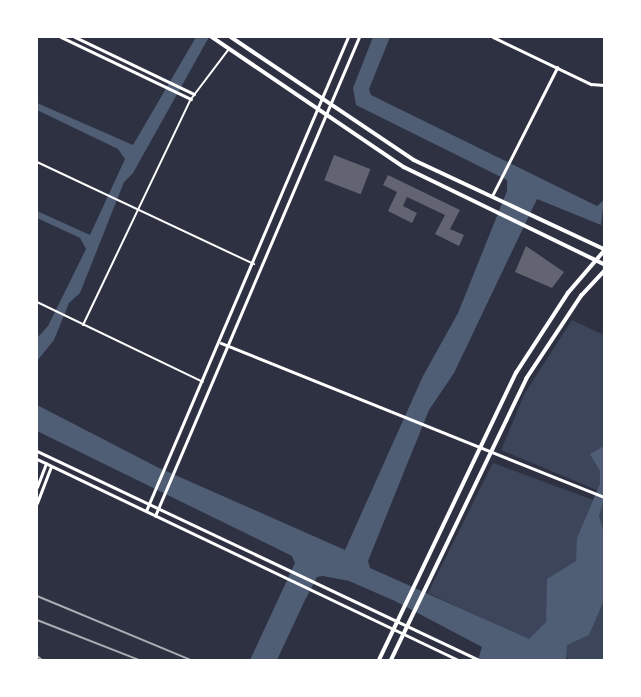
<!DOCTYPE html>
<html>
<head>
<meta charset="utf-8">
<style>
  body { margin:0 }
  #map { position:relative; width:641px; height:697px; overflow:hidden; background:#2d3142; font-family:Karla,sans-serif }
  div>[style] { position:absolute }
  [style*='--x'] { left:calc(var(--x)*1px); top:calc(var(--y)*1px); width:calc(var(--w)*1px); rotate:calc(var(--a)*1deg) }
  .green>* { inset:0; background:#3c4559 }
  .water>* { inset:0; background:#4f5d75 }
  .building>* { inset:0; background:#626471; transform-origin:0 0 }
  .minor>* { height:2px; margin:-1px; padding:0 1px; transform-origin:1px; border-radius:1px; background:#fff }
  .tertiary>* { height:2.5px; margin:-1.25px; padding:0 1.25px; transform-origin:1.25px; border-radius:1.25px; background:#fff }
  .secondary>* { height:2.5px; margin:-1.25px; padding:0 1.25px; transform-origin:1.25px; border-radius:1.25px; background:#fff }
  .primary>* { height:3.5px; margin:-1.75px; padding:0 1.75px; transform-origin:1.75px; border-radius:1.75px; background:#fff }
  .rail>* { height:2px; margin:-1px; padding:0 1px; transform-origin:1px; border-radius:1px; background:#abadb3 }
  span { translate:-50% -50%; white-space:nowrap; text-align:center; line-height:1.15; -webkit-text-stroke:6px #fff; paint-order:stroke }
  .frame { position:absolute; inset:0; border:38px solid #fff; pointer-events:none }
</style>
</head>
<body>
<div id="map">
  <div class="green">
    <div style="clip-path:polygon(572px 320px,604px 335px,604px 493px,501px 450px,525px 393px)"></div>
    <div style="clip-path:polygon(493px 463px,604px 504px,604px 660px,572px 660px,428px 593px)"></div>
  </div>
  <div class="water">
    <div style="clip-path:polygon(196px 37px,209px 37px,133px 173px,124px 182px,80px 293px,69px 303px,54px 340px,37px 361px,37px 338px,48px 326px,86px 249px,80px 238px,37px 218px,37px 211px,90px 235px,125px 159px,118px 149px,37px 110px,37px 103px,133px 145px)"></div>
    <div style="clip-path:polygon(373px 37px,390px 37px,369px 89px,371px 95px,597px 206px,604px 200px,601px 225px,537px 199px,454px 373px,429px 410px,368px 561px,370px 568px,529px 639px,546px 622px,547px 579px,576px 561px,577px 538px,600px 484px,600px 471px,590px 454px,604px 446px,604px 500px,599px 516px,604px 533px,604px 600px,589px 635px,567px 645px,566px 660px,478px 660px,482px 647px,395px 601px,349px 581px,323px 576px,317px 577px,305px 600px,277px 660px,250px 660px,295px 563px,292px 556px,37px 431px,37px 405px,157px 467px,345px 550px,423px 376px,458px 313px,507px 191px,507px 180px,356px 105px,353px 88px)"></div>
  </div>
  <div class="building">
    <div style="left:334px;top:155px;width:39px;height:27px;rotate:21deg"></div>
    <div style="clip-path:polygon(388px 175px,460px 210px,450px 229px,464px 235px,459px 246px,435px 234px,445px 215px,407px 197px,403px 206px,417px 213px,412px 223px,388px 211px,397px 192px,383px 185px)"></div>
    <div style="clip-path:polygon(526px 246px,564px 272px,552px 288px,515px 272px)"></div>
  </div>
  <div class="minor">
    <div style="--x:37;--y:162;--w:240;--a:25.2"></div>
    <div style="--x:37;--y:302;--w:184;--a:25.7"></div>
    <div style="--x:83;--y:325;--w:250;--a:-64.5"></div>
    <div style="--x:191;--y:99;--w:61;--a:-52.9"></div>
  </div>
  <div class="tertiary">
    <div style="--x:61;--y:37;--w:144;--a:25.5"></div>
    <div style="--x:75;--y:37;--w:132;--a:25.6"></div>
    <div style="--x:493;--y:37;--w:109;--a:25.6"></div>
    <div style="--x:591;--y:84;--w:13;--a:4"></div>
    <div style="--x:492;--y:196;--w:144;--a:-63.1"></div>
    <div style="--x:221;--y:343;--w:413;--a:21.9"></div>
  </div>
  <div class="secondary">
    <div style="--x:37;--y:451;--w:489;--a:25.3"></div>
    <div style="--x:37;--y:459;--w:467;--a:25.5"></div>
    <div style="--x:37;--y:487;--w:25;--a:-69"></div>
    <div style="--x:37;--y:503;--w:39;--a:-69"></div>
    <div style="--x:146;--y:511;--w:515;--a:-66.92"></div>
    <div style="--x:155;--y:516;--w:521;--a:-66.93"></div>
  </div>
  <div class="primary">
    <div style="--x:212;--y:37;--w:232;--a:34.1"></div>
    <div style="--x:404;--y:167;--w:222;--a:25.9"></div>
    <div style="--x:231;--y:37;--w:220;--a:33.9"></div>
    <div style="--x:414;--y:160;--w:210;--a:25.1"></div>
    <div style="--x:379;--y:660;--w:318;--a:-64.5"></div>
    <div style="--x:516;--y:373;--w:95;--a:-57"></div>
    <div style="--x:568;--y:293;--w:55;--a:-49.4"></div>
    <div style="--x:391;--y:660;--w:312;--a:-64.3"></div>
    <div style="--x:526;--y:379;--w:100;--a:-56.5"></div>
    <div style="--x:581;--y:296;--w:34;--a:-47"></div>
  </div>
  <div class="rail">
    <div style="--x:37;--y:596;--w:167;--a:22.6"></div>
    <div style="--x:37;--y:620;--w:110;--a:21.4"></div>
    <div style="--x:37;--y:656;--w:6;--a:39"></div>
  </div>
  <div class="frame"></div>
</div>
</body>
</html>
